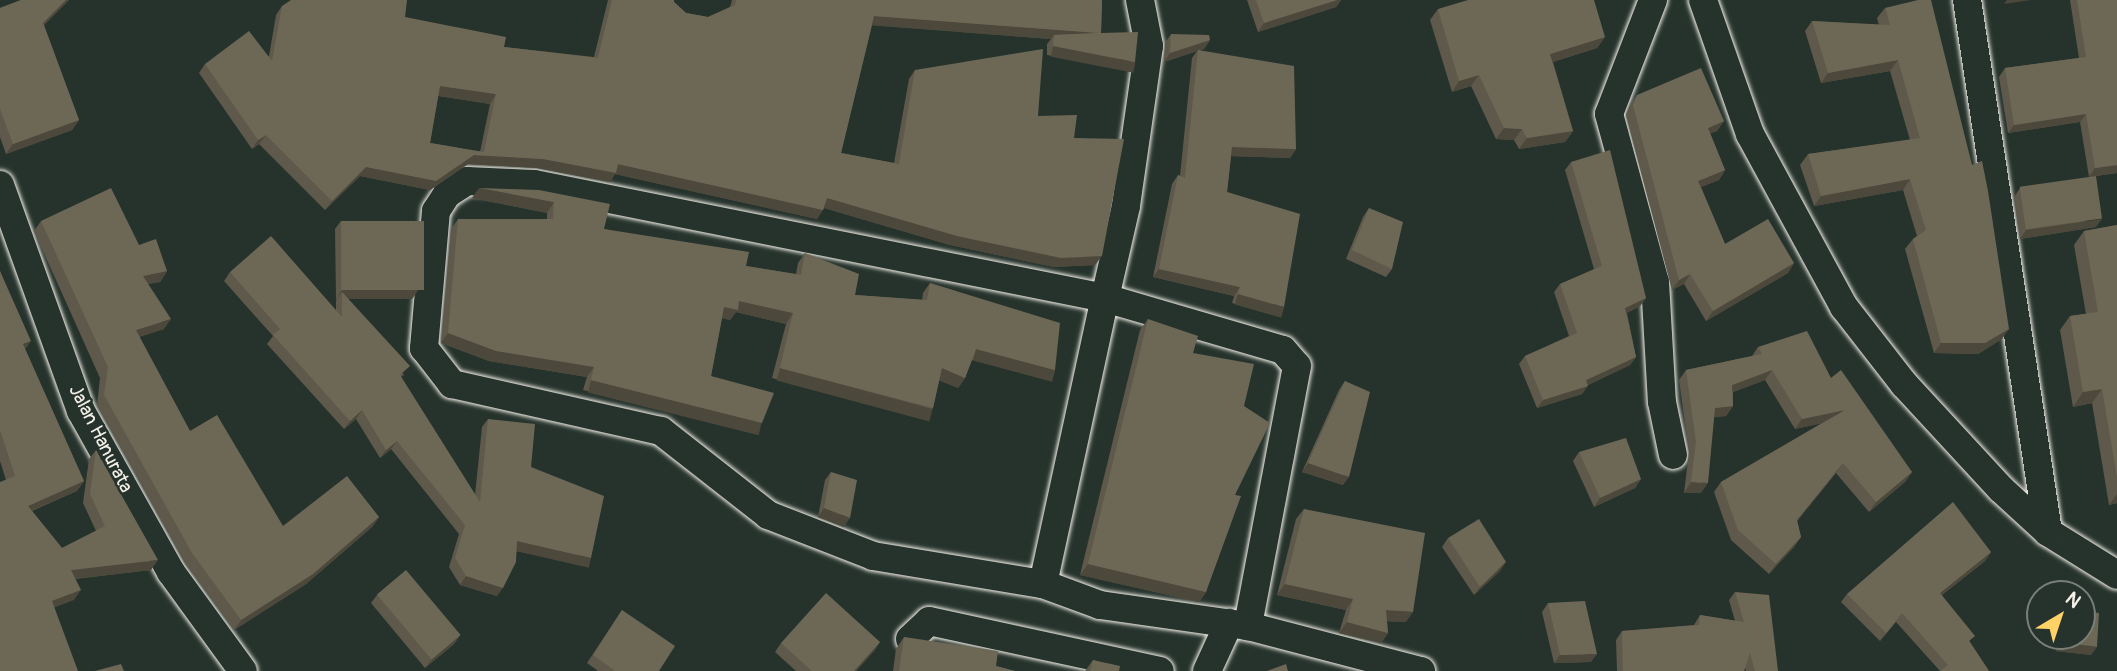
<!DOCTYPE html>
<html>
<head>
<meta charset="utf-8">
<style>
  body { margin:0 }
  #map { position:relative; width:2117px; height:671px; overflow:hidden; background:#26332d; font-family:Pangolin,sans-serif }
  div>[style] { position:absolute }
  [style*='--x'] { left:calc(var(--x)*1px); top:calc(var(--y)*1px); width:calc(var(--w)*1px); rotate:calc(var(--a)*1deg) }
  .roads { filter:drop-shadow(0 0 2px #f4f1e8) drop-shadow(0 0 2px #f4f1e8) }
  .street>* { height:28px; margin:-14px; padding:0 14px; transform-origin:14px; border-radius:14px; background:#26332d }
  .wall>* { inset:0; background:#5e594a }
  .shaded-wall>* { inset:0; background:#4c493c; transform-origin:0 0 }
  .building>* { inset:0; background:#6d6856; transform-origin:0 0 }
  span { translate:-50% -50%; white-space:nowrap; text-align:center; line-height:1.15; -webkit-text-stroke:5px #26332d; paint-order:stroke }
  .street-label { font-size:19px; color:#f4f1e8 }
  .north { position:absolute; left:2026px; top:580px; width:70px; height:70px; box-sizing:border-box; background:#26332d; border:2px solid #787f78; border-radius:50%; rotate:39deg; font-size:19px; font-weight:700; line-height:28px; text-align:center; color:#f4f1e8 }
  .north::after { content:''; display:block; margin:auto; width:24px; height:32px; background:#ffd166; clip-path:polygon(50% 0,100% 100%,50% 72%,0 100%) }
</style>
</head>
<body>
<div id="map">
  <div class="roads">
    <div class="street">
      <div style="--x:1140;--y:0;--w:47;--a:78.9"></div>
      <div style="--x:1149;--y:46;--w:162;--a:98.2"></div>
      <div style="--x:1126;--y:206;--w:94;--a:102.9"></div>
      <div style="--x:1105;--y:298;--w:582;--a:-168.71"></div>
      <div style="--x:534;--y:184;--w:67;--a:-177.4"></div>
      <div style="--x:467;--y:181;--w:24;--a:147"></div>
      <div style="--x:447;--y:194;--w:20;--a:123"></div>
      <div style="--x:436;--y:211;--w:138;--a:95"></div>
      <div style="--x:424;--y:348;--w:46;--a:52.1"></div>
      <div style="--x:452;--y:384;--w:214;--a:12.7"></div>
      <div style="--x:661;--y:431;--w:136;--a:38.1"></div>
      <div style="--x:768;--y:515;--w:113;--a:21.3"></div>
      <div style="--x:873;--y:556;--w:172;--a:9.4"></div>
      <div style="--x:1043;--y:584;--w:61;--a:20.2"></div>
      <div style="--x:1100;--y:605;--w:149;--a:8.1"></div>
      <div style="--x:1248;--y:626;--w:179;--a:14.6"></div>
      <div style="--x:1653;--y:0;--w:122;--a:111.1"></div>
      <div style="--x:1609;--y:114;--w:174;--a:74.7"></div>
      <div style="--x:1655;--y:282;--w:120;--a:86.7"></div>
      <div style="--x:1662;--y:402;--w:54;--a:78.3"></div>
      <div style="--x:1703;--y:0;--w:142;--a:70.7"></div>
      <div style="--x:1750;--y:134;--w:197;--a:61.5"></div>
      <div style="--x:1844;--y:307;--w:98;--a:52.1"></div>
      <div style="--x:1904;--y:384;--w:143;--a:47.3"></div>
      <div style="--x:2001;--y:489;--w:64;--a:42.5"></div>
      <div style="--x:2048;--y:532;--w:81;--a:31.9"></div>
      <div style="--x:1967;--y:0;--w:538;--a:81.34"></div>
      <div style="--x:683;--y:6;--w:21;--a:11"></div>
      <div style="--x:704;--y:10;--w:19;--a:-32"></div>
      <div style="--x:0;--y:185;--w:240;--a:70.3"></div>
      <div style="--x:81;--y:411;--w:184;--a:60.8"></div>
      <div style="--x:171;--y:572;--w:122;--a:54"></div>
      <div style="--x:1043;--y:584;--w:293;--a:-77.8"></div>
      <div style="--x:1105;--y:298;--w:185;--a:16.3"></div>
      <div style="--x:1283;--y:350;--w:21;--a:49"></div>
      <div style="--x:1297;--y:366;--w:265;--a:100.7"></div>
      <div style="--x:910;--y:639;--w:26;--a:-43"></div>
      <div style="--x:929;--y:621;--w:236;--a:12.2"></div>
      <div style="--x:1207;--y:671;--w:53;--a:-65.4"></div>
    </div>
  </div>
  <div class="wall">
    <div style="clip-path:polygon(21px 0,69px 0,44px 25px,79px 120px,72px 130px,6px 154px,0 137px,0 8px)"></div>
    <div style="clip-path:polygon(evenodd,608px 0,674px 0,674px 2px,686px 13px,708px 17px,730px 7px,732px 0,1102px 0,1101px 33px,1129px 71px,1047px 55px,1047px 44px,1051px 39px,872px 25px,841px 153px,894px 163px,909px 79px,915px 70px,1038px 116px,1074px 138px,1095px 265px,1054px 267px,950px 245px,824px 208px,817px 219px,615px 174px,610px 182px,537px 168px,468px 164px,430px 190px,360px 176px,325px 210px,259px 144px,252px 149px,199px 73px,205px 64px,269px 56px,276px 15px,282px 6px,405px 17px,504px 47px,594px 57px,608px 0,438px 96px,490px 104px,480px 152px,430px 143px,438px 96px)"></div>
    <div style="clip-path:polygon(1247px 0,1341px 0,1336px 7px,1258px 32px)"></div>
    <div style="clip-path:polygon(2070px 0,2117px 0,2117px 173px,2089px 177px,2080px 122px,2008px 133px,1999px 77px,2005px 68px,2079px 58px)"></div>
    <div style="clip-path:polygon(1885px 8px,2002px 339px,1978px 354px,1934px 353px,1905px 249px,1913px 239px,1917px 236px,1903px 190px,1814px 206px,1800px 165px,1808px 154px,1910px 140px,1890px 71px,1821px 83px,1805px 31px,1812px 21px,1879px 25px,1877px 18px)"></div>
    <div style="clip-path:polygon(1438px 9px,1605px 37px,1597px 48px,1553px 62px,1573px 131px,1565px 142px,1519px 149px,1514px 140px,1496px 139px,1471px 86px,1452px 92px,1430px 20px)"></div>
    <div style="clip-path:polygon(1171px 34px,1210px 40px,1204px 49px,1200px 50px,1296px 149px,1290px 158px,1231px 156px,1227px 192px,1278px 316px,1232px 303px,1234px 296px,1153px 277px,1172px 184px,1178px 175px,1180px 176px,1192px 58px,1197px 51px,1164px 62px,1165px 43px)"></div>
    <div style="clip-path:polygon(1637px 95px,1724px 121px,1717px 131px,1710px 133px,1725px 170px,1719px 180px,1701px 187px,1725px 244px,1794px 263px,1788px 273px,1706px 321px,1684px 284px,1672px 290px,1626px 115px,1630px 105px)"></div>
    <div style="clip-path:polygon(1571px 162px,1646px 298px,1640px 306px,1627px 313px,1636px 357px,1630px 365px,1588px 385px,1582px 394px,1537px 408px,1519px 364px,1525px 356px,1569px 336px,1554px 292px,1560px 284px,1594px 269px,1565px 170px)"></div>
    <div style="clip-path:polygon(2020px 188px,2096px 227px,2020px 239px,2014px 197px)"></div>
    <div style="clip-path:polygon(539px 190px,604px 229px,746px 266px,796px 274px,798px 263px,805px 253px,855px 295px,922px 300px,923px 293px,930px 283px,1055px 370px,1048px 380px,972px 360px,965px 378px,958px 388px,939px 380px,933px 408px,926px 418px,772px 378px,786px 324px,736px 312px,730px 320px,722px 318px,711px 376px,755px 433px,583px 390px,587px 377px,489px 361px,441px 343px,451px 229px,458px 219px,547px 219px,547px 213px,472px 198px)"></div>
    <div style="clip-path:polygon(1369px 208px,1392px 269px,1386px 277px,1346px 259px,1363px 217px)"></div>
    <div style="clip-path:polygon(41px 221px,139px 245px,167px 271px,160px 282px,148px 284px,164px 329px,139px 337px,190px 431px,283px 526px,379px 517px,372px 527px,306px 584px,234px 630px,185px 563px,97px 405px,100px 378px,34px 231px)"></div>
    <div style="clip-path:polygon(341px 221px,418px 290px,412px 299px,348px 299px,404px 375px,401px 377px,475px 495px,482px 427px,488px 419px,531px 467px,585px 566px,517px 551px,497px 596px,460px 585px,449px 567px,459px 534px,391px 449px,380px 458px,356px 419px,344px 429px,267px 344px,273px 336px,224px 281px,230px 272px,336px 310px,336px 300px,337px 299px,336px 299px,335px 229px)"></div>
    <div style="clip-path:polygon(2117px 225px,2117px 503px,2109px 505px,2092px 403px,2073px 407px,2060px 330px,2070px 316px,2086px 314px,2074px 245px,2084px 231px)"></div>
    <div style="clip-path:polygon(0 271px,25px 350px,84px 481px,77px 491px,32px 511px,62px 548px,96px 531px,83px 503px,89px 459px,96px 450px,151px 570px,75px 579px,74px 600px,6px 480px,0 461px)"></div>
    <div style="clip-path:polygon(1148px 319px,1193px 353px,1244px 406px,1235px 495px,1206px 592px,1199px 602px,1080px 575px,1140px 330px)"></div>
    <div style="clip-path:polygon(1758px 347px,1831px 378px,1912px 472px,1905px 482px,1869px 512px,1836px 473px,1797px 521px,1801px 537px,1794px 547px,1769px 574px,1731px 540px,1714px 492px,1721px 482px,1822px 423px,1795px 429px,1765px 380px,1733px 392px,1733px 406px,1726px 416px,1714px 417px,1701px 493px,1684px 493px,1689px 452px,1679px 380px,1686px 370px,1752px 356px)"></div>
    <div style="clip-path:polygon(1345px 381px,1343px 485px,1302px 472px,1339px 390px)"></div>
    <div style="clip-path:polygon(1579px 452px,1641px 479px,1635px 488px,1594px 507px,1573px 461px)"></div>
    <div style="clip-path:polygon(831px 472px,844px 527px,818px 517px,825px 480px)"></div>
    <div style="clip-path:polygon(1304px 509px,1406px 622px,1387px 621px,1388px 633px,1381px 643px,1339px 633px,1346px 610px,1277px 595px,1296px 519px)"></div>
    <div style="clip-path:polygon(1448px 538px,1500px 571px,1474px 595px,1442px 547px)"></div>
    <div style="clip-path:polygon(1991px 552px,1985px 561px,1942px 595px,1970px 642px,1989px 671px,1940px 671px,1896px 622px,1880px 641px,1841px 602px,1847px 594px)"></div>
    <div style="clip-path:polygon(1735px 592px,1778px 671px,1746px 671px,1745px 668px,1744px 671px,1617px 671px,1616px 640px,1622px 631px,1694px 625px,1700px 615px,1735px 621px,1729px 600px)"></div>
    <div style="clip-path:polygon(377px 595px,460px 635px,454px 644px,425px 668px,371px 603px)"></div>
    <div style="clip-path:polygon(1548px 603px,1591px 662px,1554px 663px,1542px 612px)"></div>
    <div style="clip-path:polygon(622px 610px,659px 671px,598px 671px,587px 663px)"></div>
    <div style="clip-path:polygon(2058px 636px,2082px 636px,2091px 655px,2056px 651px)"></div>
    <div style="clip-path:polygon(904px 637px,996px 666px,1015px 671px,893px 671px,896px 649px)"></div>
    <div style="clip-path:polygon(880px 642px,874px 651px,856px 671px,796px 671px,775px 652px,781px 643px)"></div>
    <div style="clip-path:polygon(1093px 660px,1119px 671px,1085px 671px)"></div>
  </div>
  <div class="shaded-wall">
    <div style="clip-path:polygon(66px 0,69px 0,36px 32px,43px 23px)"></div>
    <div style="clip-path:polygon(1337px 0,1341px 0,1336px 7px,1258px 32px,1264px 23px)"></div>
    <div style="clip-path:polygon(2007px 0,2031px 0,2004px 4px)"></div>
    <div style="clip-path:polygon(874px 16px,1099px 33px,1054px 35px,1051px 39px,867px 25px)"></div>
    <div style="clip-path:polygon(1605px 37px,1597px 48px,1543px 65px,1550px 54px)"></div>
    <div style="clip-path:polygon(1210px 40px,1204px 49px,1164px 62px,1170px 53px)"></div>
    <div style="left:1053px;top:46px;width:84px;height:11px;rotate:11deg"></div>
    <div style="clip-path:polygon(1898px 60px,1890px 71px,1821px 83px,1828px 73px)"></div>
    <div style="clip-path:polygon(1479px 75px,1471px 86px,1452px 92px,1459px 81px)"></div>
    <div style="clip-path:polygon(440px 86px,496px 94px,490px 104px,434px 95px)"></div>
    <div style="clip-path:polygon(2086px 114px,2080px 122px,2008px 133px,2014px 125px)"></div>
    <div style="clip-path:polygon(79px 120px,72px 130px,6px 154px,13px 144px)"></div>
    <div style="clip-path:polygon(1724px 121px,1717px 131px,1701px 137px,1708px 128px)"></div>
    <div style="clip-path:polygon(1504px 128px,1522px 129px,1514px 140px,1496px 139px)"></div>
    <div style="clip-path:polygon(1573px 131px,1565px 142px,1519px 149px,1527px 138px)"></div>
    <div style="clip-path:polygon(266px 135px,259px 144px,252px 149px,258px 140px)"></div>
    <div style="clip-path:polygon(1232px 147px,1296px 149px,1290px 158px,1226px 156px)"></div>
    <div style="clip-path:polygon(474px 155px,543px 159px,618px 164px,823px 210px,817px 219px,615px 174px,610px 182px,537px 168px,468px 164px,430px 190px,360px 176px,325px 210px,332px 201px,366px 167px)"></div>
    <div style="clip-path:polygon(2117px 165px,2117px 173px,2089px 177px,2095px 168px)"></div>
    <div style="clip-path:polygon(1725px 170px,1719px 180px,1691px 191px,1698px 181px)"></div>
    <div style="clip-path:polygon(1910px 179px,1903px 190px,1814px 206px,1821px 196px)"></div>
    <div style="clip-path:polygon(479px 188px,554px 202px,547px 213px,472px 198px)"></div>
    <div style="clip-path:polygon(827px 198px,1102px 256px,1095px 265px,1054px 267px,950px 245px,821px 207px)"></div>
    <div style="clip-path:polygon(2102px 219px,2096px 227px,2020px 239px,2026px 230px)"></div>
    <div style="clip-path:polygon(1794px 263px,1788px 273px,1706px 321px,1713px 311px)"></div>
    <div style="clip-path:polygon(1159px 269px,1240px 287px,1234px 296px,1153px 277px)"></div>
    <div style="clip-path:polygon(167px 271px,160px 282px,136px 286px,143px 276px)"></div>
    <div style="clip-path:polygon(1690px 274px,1684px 284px,1672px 290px,1679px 280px)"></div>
    <div style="clip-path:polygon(342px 290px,418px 290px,412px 299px,342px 299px,342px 292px,336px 299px)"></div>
    <div style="left:1238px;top:294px;width:48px;height:11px;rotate:16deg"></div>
    <div style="clip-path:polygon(1646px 298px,1640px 306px,1619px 317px,1625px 308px)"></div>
    <div style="clip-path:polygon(739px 301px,793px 313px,786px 324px,736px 312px,730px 320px,717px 317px,724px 307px)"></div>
    <div style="clip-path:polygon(171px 319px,164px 329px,129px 340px,136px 330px)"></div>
    <div style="clip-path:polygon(2009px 329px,2002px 339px,1978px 354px,1934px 353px,1941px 343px)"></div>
    <div style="clip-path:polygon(448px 333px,594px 367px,587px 377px,489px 361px,441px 343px)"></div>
    <div style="clip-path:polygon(31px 341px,24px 351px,23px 344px)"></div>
    <div style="left:976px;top:349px;width:82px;height:12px;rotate:15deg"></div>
    <div style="clip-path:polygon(1636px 357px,1630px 365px,1582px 388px,1588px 386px,1582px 394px,1537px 408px,1543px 400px)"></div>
    <div style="left:780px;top:368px;width:158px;height:13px;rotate:15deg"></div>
    <div style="clip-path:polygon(942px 368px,965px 378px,958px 388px,935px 379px)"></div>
    <div style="clip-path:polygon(1772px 370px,1765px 380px,1725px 395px,1732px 385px)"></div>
    <div style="left:591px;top:380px;width:176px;height:13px;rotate:14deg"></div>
    <div style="clip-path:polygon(2102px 389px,2092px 403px,2073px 407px,2083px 392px)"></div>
    <div style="clip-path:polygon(1733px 406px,1726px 416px,1708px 418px,1715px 408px)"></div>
    <div style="clip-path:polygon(362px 410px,356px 419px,344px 429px,350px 421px)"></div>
    <div style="clip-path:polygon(1845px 410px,1838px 420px,1795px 429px,1802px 419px)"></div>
    <div style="clip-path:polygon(397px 441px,391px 449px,380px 458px,386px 450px)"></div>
    <div style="clip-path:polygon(1308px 463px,1349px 477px,1343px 485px,1302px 472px)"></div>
    <div style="clip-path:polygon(1843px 463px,1836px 473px,1790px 530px,1797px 520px)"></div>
    <div style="clip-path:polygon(1912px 472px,1905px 482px,1869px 512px,1876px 502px)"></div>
    <div style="clip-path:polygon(1641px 479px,1635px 488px,1594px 507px,1600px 498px)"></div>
    <div style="clip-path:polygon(84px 481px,77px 491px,21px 515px,28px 506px)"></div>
    <div style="clip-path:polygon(1691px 482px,1708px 483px,1701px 493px,1684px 493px)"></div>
    <div style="clip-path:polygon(2117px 494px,2117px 503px,2109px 505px)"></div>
    <div style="clip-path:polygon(824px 508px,850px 518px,844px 527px,818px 517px)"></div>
    <div style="clip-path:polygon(379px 517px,372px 527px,306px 584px,234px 630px,241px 620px)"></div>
    <div style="clip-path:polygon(1801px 537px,1794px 547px,1769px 574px,1776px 564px)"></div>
    <div style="left:517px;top:541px;width:76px;height:10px;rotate:13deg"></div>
    <div style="clip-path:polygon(1991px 552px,1985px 561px,1934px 601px,1940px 593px)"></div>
    <div style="clip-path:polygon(158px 560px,151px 570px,64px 580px,71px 570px)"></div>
    <div style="clip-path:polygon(1506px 562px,1500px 571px,1474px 595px,1480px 587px)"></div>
    <div style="clip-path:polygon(1088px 564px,1206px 592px,1199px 602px,1080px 575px)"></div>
    <div style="clip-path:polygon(466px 576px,503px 588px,497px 596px,460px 585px)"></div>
    <div style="clip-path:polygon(1285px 584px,1353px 599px,1346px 610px,1277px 595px)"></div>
    <div style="clip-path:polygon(81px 590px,74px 600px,45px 611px,52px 601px)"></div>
    <div style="clip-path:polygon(1386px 610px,1413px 612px,1406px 622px,1378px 621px)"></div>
    <div style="clip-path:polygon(1347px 622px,1388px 633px,1381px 643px,1339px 633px)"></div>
    <div style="clip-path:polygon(460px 635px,454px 644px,425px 668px,431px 660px)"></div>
    <div style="clip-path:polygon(880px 642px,874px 651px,856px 671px,854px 671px)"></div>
    <div style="clip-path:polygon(2062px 642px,2097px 647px,2091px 655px,2056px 651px)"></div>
    <div style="clip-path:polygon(1597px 654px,1591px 662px,1554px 663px,1560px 655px)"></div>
  </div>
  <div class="building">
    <div style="clip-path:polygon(21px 0,66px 0,43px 23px,79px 120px,13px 144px,0 109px,0 8px)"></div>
    <div style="clip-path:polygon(evenodd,291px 0,407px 0,405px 17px,506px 37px,504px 47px,598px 58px,612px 0,674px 0,674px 2px,686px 13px,708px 17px,735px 5px,736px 0,1102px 0,1101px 33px,1138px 32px,1135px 62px,1053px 46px,1054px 35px,1099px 33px,874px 16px,841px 153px,899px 164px,915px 70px,1043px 49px,1038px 116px,1077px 115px,1074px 138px,1124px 139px,1102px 256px,1061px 258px,957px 236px,827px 198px,823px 210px,618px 164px,616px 173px,543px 159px,474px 155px,436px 181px,366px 167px,332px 201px,266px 135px,258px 140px,205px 64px,249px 31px,272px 61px,282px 6px,291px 0,440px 86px,496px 94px,484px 152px,430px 143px,440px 86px)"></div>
    <div style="clip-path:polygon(1256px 0,1337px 0,1264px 23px)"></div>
    <div style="clip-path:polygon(1468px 0,1594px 0,1605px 37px,1550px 54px,1573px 131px,1527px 138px,1522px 129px,1504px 128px,1479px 75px,1459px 81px,1438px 9px)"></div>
    <div style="clip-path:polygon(1918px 0,1931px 0,1972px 165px,1982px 161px,1988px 191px,2009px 329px,1985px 343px,1941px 343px,1913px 239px,1926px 230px,1910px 179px,1821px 196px,1808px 154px,1920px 138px,1898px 60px,1828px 73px,1812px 21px,1890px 25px,1885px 8px)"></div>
    <div style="clip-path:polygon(2077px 0,2117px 0,2117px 165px,2095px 168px,2086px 114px,2014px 125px,2005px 68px,2086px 57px)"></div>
    <div style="clip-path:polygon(1171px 34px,1209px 35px,1210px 40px,1170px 53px)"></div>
    <div style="clip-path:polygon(1198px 50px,1294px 66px,1296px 149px,1232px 147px,1227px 192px,1300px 214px,1284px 307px,1238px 294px,1240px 287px,1159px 269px,1178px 175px,1185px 178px)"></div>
    <div style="clip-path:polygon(1701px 68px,1724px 121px,1708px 128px,1725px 170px,1698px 181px,1725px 244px,1768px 219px,1794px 263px,1713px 311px,1690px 274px,1679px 280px,1633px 105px,1637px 95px)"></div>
    <div style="clip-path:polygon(1610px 150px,1646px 298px,1625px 308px,1636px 357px,1586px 380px,1588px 386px,1543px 400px,1525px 356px,1577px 333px,1560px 284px,1602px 266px,1571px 162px)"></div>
    <div style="left:2096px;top:176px;width:43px;height:77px;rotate:82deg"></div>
    <div style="clip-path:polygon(111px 188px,139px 245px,156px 239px,167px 271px,143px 276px,171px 319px,136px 330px,190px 431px,217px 415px,283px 526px,347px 476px,379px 517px,313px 574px,241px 620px,192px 553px,104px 395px,108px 367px,41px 221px)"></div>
    <div style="clip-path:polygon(479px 188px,539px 190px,610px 204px,604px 229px,749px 252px,746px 266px,801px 275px,805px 253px,859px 274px,855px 295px,927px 300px,930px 283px,1060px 323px,1055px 370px,976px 349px,965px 378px,942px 368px,933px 408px,780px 368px,793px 313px,739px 301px,738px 310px,724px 307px,711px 376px,774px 393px,762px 423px,591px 380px,594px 367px,496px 351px,448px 333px,458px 219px,553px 219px,554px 202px)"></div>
    <div style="clip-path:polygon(1369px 208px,1403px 222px,1392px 269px,1352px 250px)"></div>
    <div style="left:341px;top:221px;width:83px;height:69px"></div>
    <div style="clip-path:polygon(2117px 225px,2117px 477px,2102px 389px,2083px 392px,2070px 316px,2098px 312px,2084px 231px)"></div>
    <div style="clip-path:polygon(271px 236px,342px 317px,342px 292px,410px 366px,400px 375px,480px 502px,488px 419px,535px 424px,531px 467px,604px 496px,591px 558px,517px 541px,516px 562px,503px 588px,466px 576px,455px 558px,465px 525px,397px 441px,386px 450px,362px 410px,350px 421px,273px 335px,280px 329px,230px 272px)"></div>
    <div style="clip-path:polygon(0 271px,31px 341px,23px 344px,84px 481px,28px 506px,62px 548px,105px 526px,90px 494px,96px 450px,158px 560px,71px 570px,81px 590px,52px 601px,78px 671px,0 671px,0 482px,15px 476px,0 430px)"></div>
    <div style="clip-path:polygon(1148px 319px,1198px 336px,1193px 353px,1254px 364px,1244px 406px,1270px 423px,1235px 495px,1241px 496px,1206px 592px,1088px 564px)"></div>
    <div style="clip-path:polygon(1807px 331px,1831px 378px,1841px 370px,1912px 472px,1876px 502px,1843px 463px,1797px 520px,1801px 537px,1776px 564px,1738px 530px,1721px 482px,1845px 410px,1802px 419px,1772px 370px,1732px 385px,1733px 406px,1715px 408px,1708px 483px,1691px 482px,1696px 442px,1686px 370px,1762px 354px,1758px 347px)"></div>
    <div style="clip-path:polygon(1345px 381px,1370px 392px,1349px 477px,1308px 463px)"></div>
    <div style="clip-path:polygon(1626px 438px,1641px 479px,1600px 498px,1579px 452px)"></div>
    <div style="clip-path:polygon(831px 472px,857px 480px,850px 518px,824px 508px)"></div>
    <div style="clip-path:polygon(1953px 502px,1991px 552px,1940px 593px,1975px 636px,1969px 641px,1989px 671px,1940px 671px,1948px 665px,1902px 613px,1886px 633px,1847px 594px)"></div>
    <div style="clip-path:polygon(1304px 509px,1425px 533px,1413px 612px,1386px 610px,1388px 633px,1347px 622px,1353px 599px,1285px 584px)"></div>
    <div style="clip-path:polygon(1479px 519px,1506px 562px,1480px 587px,1448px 538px)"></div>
    <div style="left:406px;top:570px;width:85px;height:38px;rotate:50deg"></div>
    <div style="clip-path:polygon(1735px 592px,1769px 595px,1778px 671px,1755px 671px,1750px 653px,1744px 671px,1623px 671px,1622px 631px,1699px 625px,1700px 615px,1744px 622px)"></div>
    <div style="clip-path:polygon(826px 593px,880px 642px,854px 671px,812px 671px,781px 643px)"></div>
    <div style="clip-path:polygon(1585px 601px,1597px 654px,1560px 655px,1548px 603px)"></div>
    <div style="clip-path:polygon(622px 610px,675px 646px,659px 671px,615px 671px,593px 655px)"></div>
    <div style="clip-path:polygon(2082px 611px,2099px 613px,2097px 647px,2062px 642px,2063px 636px,2082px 636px)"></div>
    <div style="clip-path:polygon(904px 637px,998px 651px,996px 666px,1015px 671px,899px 671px)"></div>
    <div style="clip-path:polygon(1093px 660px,1120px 666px,1119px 671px,1090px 671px)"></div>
    <div style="clip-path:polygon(121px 664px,124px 671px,95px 671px)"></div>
    <div style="clip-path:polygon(1286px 664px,1288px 671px,1267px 671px)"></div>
  </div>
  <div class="street-label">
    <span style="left:100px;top:439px;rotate:63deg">Jalan Hanurata</span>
  </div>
  <div class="north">N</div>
</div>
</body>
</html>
